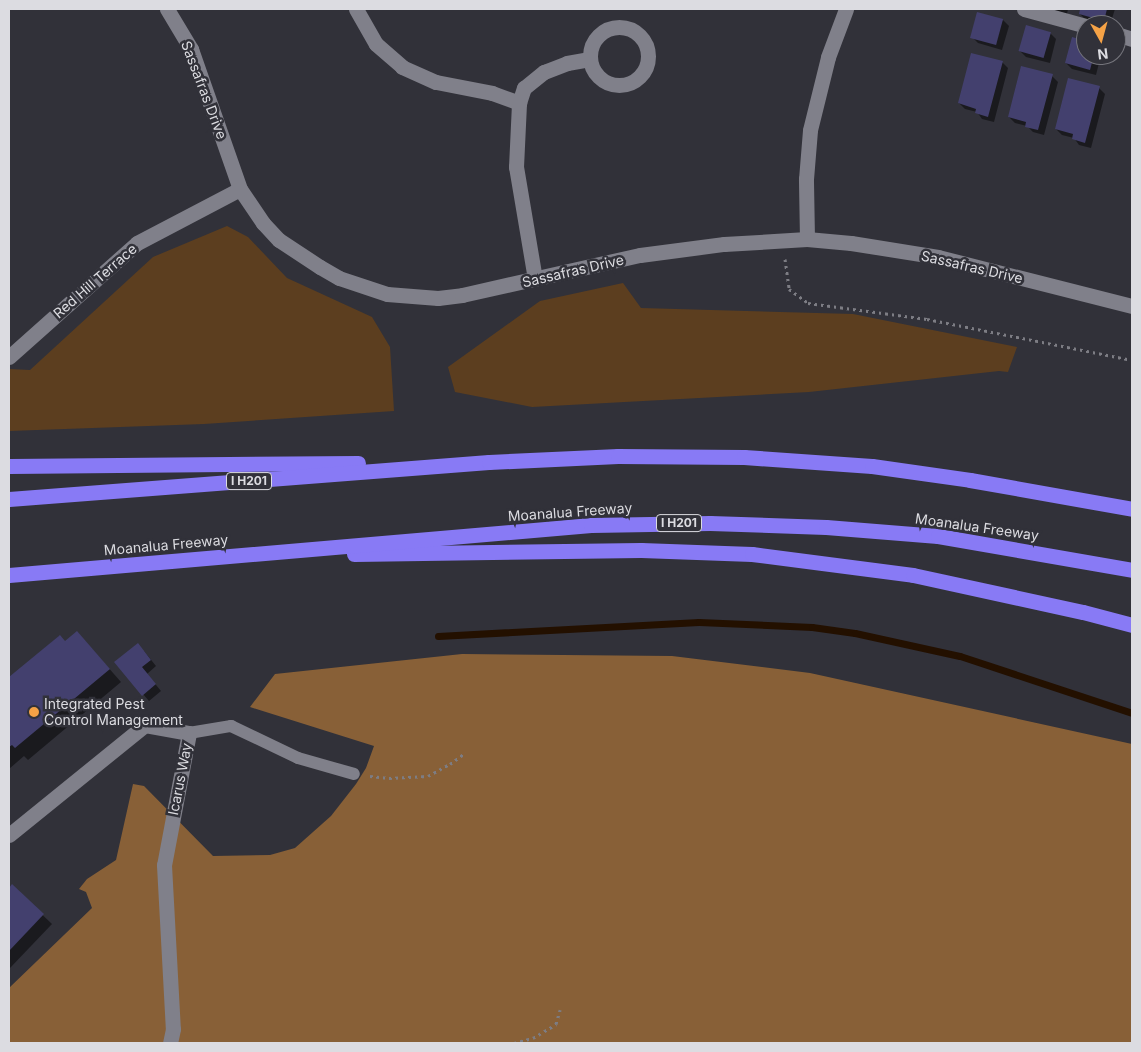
<!DOCTYPE html>
<html>
<head>
<meta charset="utf-8">
<style>
  body { margin:0 }
  #map { position:relative; width:1141px; height:1052px; overflow:hidden; background:#313139; font-family:Inter,sans-serif }
  div>[style] { position:absolute }
  [style*='--x'] { left:calc(var(--x)*1px); top:calc(var(--y)*1px); width:calc(var(--w)*1px); rotate:calc(var(--a)*1deg) }
  .green>* { inset:0; background:#5c3e1f }
  .forest>* { inset:0; background:#886037 }
  .shadow>* { inset:0; background:#0007 }
  .stream>* { height:7px; margin:-3.5px; padding:0 3.5px; transform-origin:3.5px; border-radius:3.5px; background:#231000 }
  .building>* { inset:0; background:#43406e; transform-origin:0 0 }
  .path>* { height:3px; margin-top:-1.5px; transform-origin:0; background:repeating-linear-gradient(90deg,#7d7d84 0 2.5px,transparent 0 6.5px) }
  .lane>* { height:12px; margin:-6px; padding:0 6px; transform-origin:6px; border-radius:6px; background:#80808a }
  .street>* { height:15px; margin:-7.5px; padding:0 7.5px; transform-origin:7.5px; border-radius:7.5px; background:#80808a }
  .street>.ring { margin:-7.5px; padding:0; box-sizing:content-box; background:none; border:15px solid #80808a; border-radius:50% }
  .highway>* { height:15px; margin:-7.5px; padding:0 7.5px; transform-origin:7.5px; border-radius:7.5px; background:#887af5 }
  .dots>* { width:14px; height:14px; translate:-50% -50%; box-sizing:border-box; border:2px solid #313139; border-radius:50% }
  span { translate:-50% -50%; white-space:nowrap; text-align:center; line-height:1.15; -webkit-text-stroke:5px #313139; paint-order:stroke }
  .shield-label span { padding:1px 4px; background:#313139; border:1px solid; border-radius:4px; -webkit-text-stroke-width:0 }
  .shield-label { font-size:12px; color:#dcdce1; font-weight:700 }
  .street-label { font-size:14px; color:#dcdce1 }
  .poi-label { font-size:14px; color:#dcdce1 }
  .left { translate:0 -50%; text-align:left }
  .frame { position:absolute; inset:0; border:10px solid #dcdce1; pointer-events:none }
  .north { position:absolute; left:1076px; top:15px; width:50px; height:50px; box-sizing:border-box; background:#313139; border:1px solid #75757c; border-radius:50%; rotate:173deg; font-size:14px; font-weight:700; line-height:20px; text-align:center; color:#dcdce1 }
  .north::after { content:''; display:block; margin:auto; width:18px; height:22px; background:#f5a246; clip-path:polygon(50% 0,100% 100%,50% 72%,0 100%) }
</style>
</head>
<body>
<div id="map">
  <div class="green">
    <div style="clip-path:polygon(227px 226px,248px 237px,287px 278px,372px 317px,390px 347px,394px 411px,204px 424px,9px 431px,9px 369px,30px 370px,153px 257px)"></div>
    <div style="clip-path:polygon(623px 283px,641px 308px,853px 314px,1017px 347px,1008px 372px,999px 371px,809px 392px,532px 407px,455px 392px,448px 367px,540px 301px)"></div>
  </div>
  <div class="forest">
    <div style="clip-path:polygon(462px 654px,672px 656px,810px 673px,1132px 744px,1132px 1043px,9px 1043px,9px 988px,92px 908px,86px 892px,79px 889px,87px 879px,116px 860px,133px 784px,144px 786px,213px 856px,270px 855px,295px 848px,331px 816px,356px 784px,366px 768px,374px 746px,250px 707px,275px 674px)"></div>
  </div>
  <div class="shadow">
    <div style="clip-path:polygon(1049px 9px,1068px 9px,1067px 14px)"></div>
    <div style="clip-path:polygon(1081px 9px,1115px 9px,1110px 25px,1086px 20px,1080px 14px)"></div>
    <div style="clip-path:polygon(1003px 20px,1009px 26px,1002px 50px,978px 43px,972px 37px)"></div>
    <div style="clip-path:polygon(1050px 33px,1056px 39px,1050px 63px,1026px 57px,1020px 51px)"></div>
    <div style="clip-path:polygon(1086px 43px,1086px 55px,1101px 55px,1096px 75px,1072px 69px,1066px 63px)"></div>
    <div style="clip-path:polygon(1002px 62px,1008px 68px,994px 122px,982px 119px,977px 112px,965px 109px,959px 103px)"></div>
    <div style="clip-path:polygon(1052px 76px,1058px 82px,1044px 135px,1033px 132px,1027px 126px,1015px 123px,1009px 117px)"></div>
    <div style="clip-path:polygon(1099px 88px,1105px 94px,1091px 148px,1079px 145px,1074px 138px,1062px 135px,1056px 129px)"></div>
    <div style="clip-path:polygon(77px 632px,121px 682px,28px 760px,24px 756px,9px 769px,9px 679px,59px 636px,65px 642px)"></div>
    <div style="clip-path:polygon(144px 651px,156px 666px,147px 674px,161px 691px,149px 701px,116px 663px)"></div>
    <div style="clip-path:polygon(12px 886px,52px 924px,10px 968px,9px 890px)"></div>
  </div>
  <div class="stream">
    <div style="--x:438;--y:636;--w:261;--a:-3.1"></div>
    <div style="--x:699;--y:622;--w:113;--a:2.5"></div>
    <div style="--x:812;--y:627;--w:43;--a:7.9"></div>
    <div style="--x:855;--y:633;--w:107;--a:12.4"></div>
    <div style="--x:960;--y:656;--w:181;--a:18.3"></div>
  </div>
  <div class="building">
    <div style="clip-path:polygon(1080px 9px,1107px 9px,1104px 21px,1079px 14px)"></div>
    <div style="left:977px;top:12px;width:27px;height:27px;rotate:15deg"></div>
    <div style="left:1026px;top:25px;width:26px;height:27px;rotate:16deg"></div>
    <div style="clip-path:polygon(1072px 37px,1086px 41px,1086px 55px,1094px 55px,1090px 70px,1065px 63px)"></div>
    <div style="clip-path:polygon(971px 53px,1003px 61px,988px 117px,975px 113px,976px 109px,958px 103px)"></div>
    <div style="clip-path:polygon(1021px 66px,1053px 74px,1038px 130px,1025px 127px,1026px 122px,1008px 117px)"></div>
    <div style="clip-path:polygon(1068px 78px,1100px 86px,1085px 143px,1072px 139px,1073px 134px,1055px 129px)"></div>
    <div style="clip-path:polygon(77px 631px,110px 669px,15px 748px,12px 745px,9px 747px,9px 677px,60px 635px,65px 641px)"></div>
    <div style="clip-path:polygon(138px 643px,151px 660px,142px 667px,156px 684px,142px 696px,114px 662px)"></div>
    <div style="clip-path:polygon(12px 884px,44px 914px,9px 951px,9px 888px)"></div>
  </div>
  <div class="path">
    <div style="--x:785;--y:259;--w:30;--a:82"></div>
    <div style="--x:789;--y:289;--w:24;--a:36"></div>
    <div style="--x:808;--y:303;--w:120;--a:7.7"></div>
    <div style="--x:927;--y:319;--w:209;--a:11.3"></div>
    <div style="--x:370;--y:776;--w:19;--a:6"></div>
    <div style="--x:389;--y:778;--w:39;--a:-3"></div>
    <div style="--x:428;--y:776;--w:25;--a:-29"></div>
    <div style="--x:450;--y:764;--w:19;--a:-36"></div>
    <div style="--x:514;--y:1043;--w:20;--a:-15"></div>
    <div style="--x:533;--y:1038;--w:27;--a:-31"></div>
    <div style="--x:556;--y:1024;--w:15;--a:-74"></div>
  </div>
  <div class="lane">
    <div style="--x:189;--y:733;--w:43;--a:-9.5"></div>
    <div style="--x:231;--y:726;--w:74;--a:25.5"></div>
    <div style="--x:298;--y:758;--w:58;--a:15.9"></div>
  </div>
  <div class="street">
    <div style="--x:167;--y:9;--w:47;--a:59"></div>
    <div style="--x:191;--y:49;--w:148;--a:70.7"></div>
    <div style="--x:240;--y:189;--w:41;--a:55.9"></div>
    <div style="--x:263;--y:223;--w:23;--a:47"></div>
    <div style="--x:279;--y:240;--w:49;--a:33.4"></div>
    <div style="--x:320;--y:267;--w:22;--a:30"></div>
    <div style="--x:339;--y:278;--w:51;--a:18.4"></div>
    <div style="--x:387;--y:294;--w:51;--a:4.5"></div>
    <div style="--x:438;--y:298;--w:24;--a:-7"></div>
    <div style="--x:462;--y:295;--w:182;--a:-12.7"></div>
    <div style="--x:640;--y:255;--w:85;--a:-7.5"></div>
    <div style="--x:724;--y:244;--w:83;--a:-3.4"></div>
    <div style="--x:807;--y:239;--w:44;--a:5.2"></div>
    <div style="--x:851;--y:243;--w:88;--a:9.1"></div>
    <div style="--x:938;--y:257;--w:200;--a:14.2"></div>
    <div style="--x:356;--y:9;--w:40;--a:60.3"></div>
    <div style="--x:376;--y:44;--w:35;--a:41"></div>
    <div style="--x:402;--y:67;--w:37;--a:24"></div>
    <div style="--x:436;--y:82;--w:57;--a:11.1"></div>
    <div style="--x:492;--y:93;--w:29;--a:20"></div>
    <div style="--x:1024;--y:9;--w:64;--a:15.3"></div>
    <div class="ring" style="left:590px;top:27px;width:43px;height:43px"></div>
    <div style="--x:1116;--y:34;--w:17;--a:17"></div>
    <div style="--x:807;--y:239;--w:60;--a:-91"></div>
    <div style="--x:806;--y:179;--w:49;--a:-85.3"></div>
    <div style="--x:810;--y:130;--w:75;--a:-76.1"></div>
    <div style="--x:828;--y:57;--w:51;--a:-69.4"></div>
    <div style="--x:535;--y:279;--w:114;--a:-99.6"></div>
    <div style="--x:516;--y:167;--w:64;--a:-87.3"></div>
    <div style="--x:519;--y:103;--w:16;--a:-72"></div>
    <div style="--x:524;--y:88;--w:26;--a:-39"></div>
    <div style="--x:544;--y:72;--w:25;--a:-21"></div>
    <div style="--x:567;--y:63;--w:23;--a:-10"></div>
    <div style="--x:9;--y:357;--w:171;--a:-41.7"></div>
    <div style="--x:137;--y:243;--w:116;--a:-27.7"></div>
    <div style="--x:9;--y:835;--w:175;--a:-39"></div>
    <div style="--x:145;--y:725;--w:45;--a:10.3"></div>
    <div style="--x:189;--y:733;--w:134;--a:100.7"></div>
    <div style="--x:164;--y:865;--w:164;--a:86.9"></div>
    <div style="--x:173;--y:1029;--w:14;--a:102"></div>
  </div>
  <div class="highway">
    <div style="--x:9;--y:466;--w:349;--a:-0.5"></div>
    <div style="--x:9;--y:499;--w:481;--a:-4.4"></div>
    <div style="--x:489;--y:462;--w:129;--a:-2.7"></div>
    <div style="--x:618;--y:456;--w:126;--a:0.5"></div>
    <div style="--x:744;--y:457;--w:128;--a:4"></div>
    <div style="--x:872;--y:466;--w:99;--a:8.1"></div>
    <div style="--x:970;--y:480;--w:165;--a:10.1"></div>
    <div style="--x:354;--y:554;--w:287;--a:-0.8"></div>
    <div style="--x:641;--y:550;--w:111;--a:2.1"></div>
    <div style="--x:752;--y:554;--w:162;--a:7.4"></div>
    <div style="--x:913;--y:575;--w:174;--a:12.3"></div>
    <div style="--x:1083;--y:612;--w:51;--a:14.9"></div>
    <div style="--x:9;--y:575;--w:584;--a:-4.91"></div>
    <div style="--x:591;--y:525;--w:119;--a:-1"></div>
    <div style="--x:710;--y:523;--w:116;--a:2"></div>
    <div style="--x:826;--y:527;--w:112;--a:4.6"></div>
    <div style="--x:938;--y:536;--w:197;--a:9.9"></div>
  </div>
  <div class="dots">
    <div style="left:34px;top:712px;background:#f5a246"></div>
  </div>
  <div class="shield-label">
    <span style="left:249px;top:481px">I H201</span>
    <span style="left:679px;top:523px">I H201</span>
  </div>
  <div class="street-label">
    <span style="left:204px;top:90px;rotate:69deg">Sassafras Drive</span>
    <span style="left:972px;top:267px;rotate:13deg">Sassafras Drive</span>
    <span style="left:573px;top:271px;rotate:-13deg">Sassafras Drive</span>
    <span style="left:95px;top:281px;rotate:-41deg">Red Hill Terrace</span>
    <span style="left:570px;top:512px;rotate:-4deg">Moanalua Freeway</span>
    <span style="left:977px;top:527px;rotate:8deg">Moanalua Freeway</span>
    <span style="left:166px;top:545px;rotate:-5deg">Moanalua Freeway</span>
    <span style="left:180px;top:779px;rotate:-79deg">Icarus Way</span>
  </div>
  <div class="poi-label">
    <span class="left" style="left:44px;top:712px">Integrated Pest<br>Control Management</span>
  </div>
  <div class="frame"></div>
  <div class="north">N</div>
</div>
</body>
</html>
